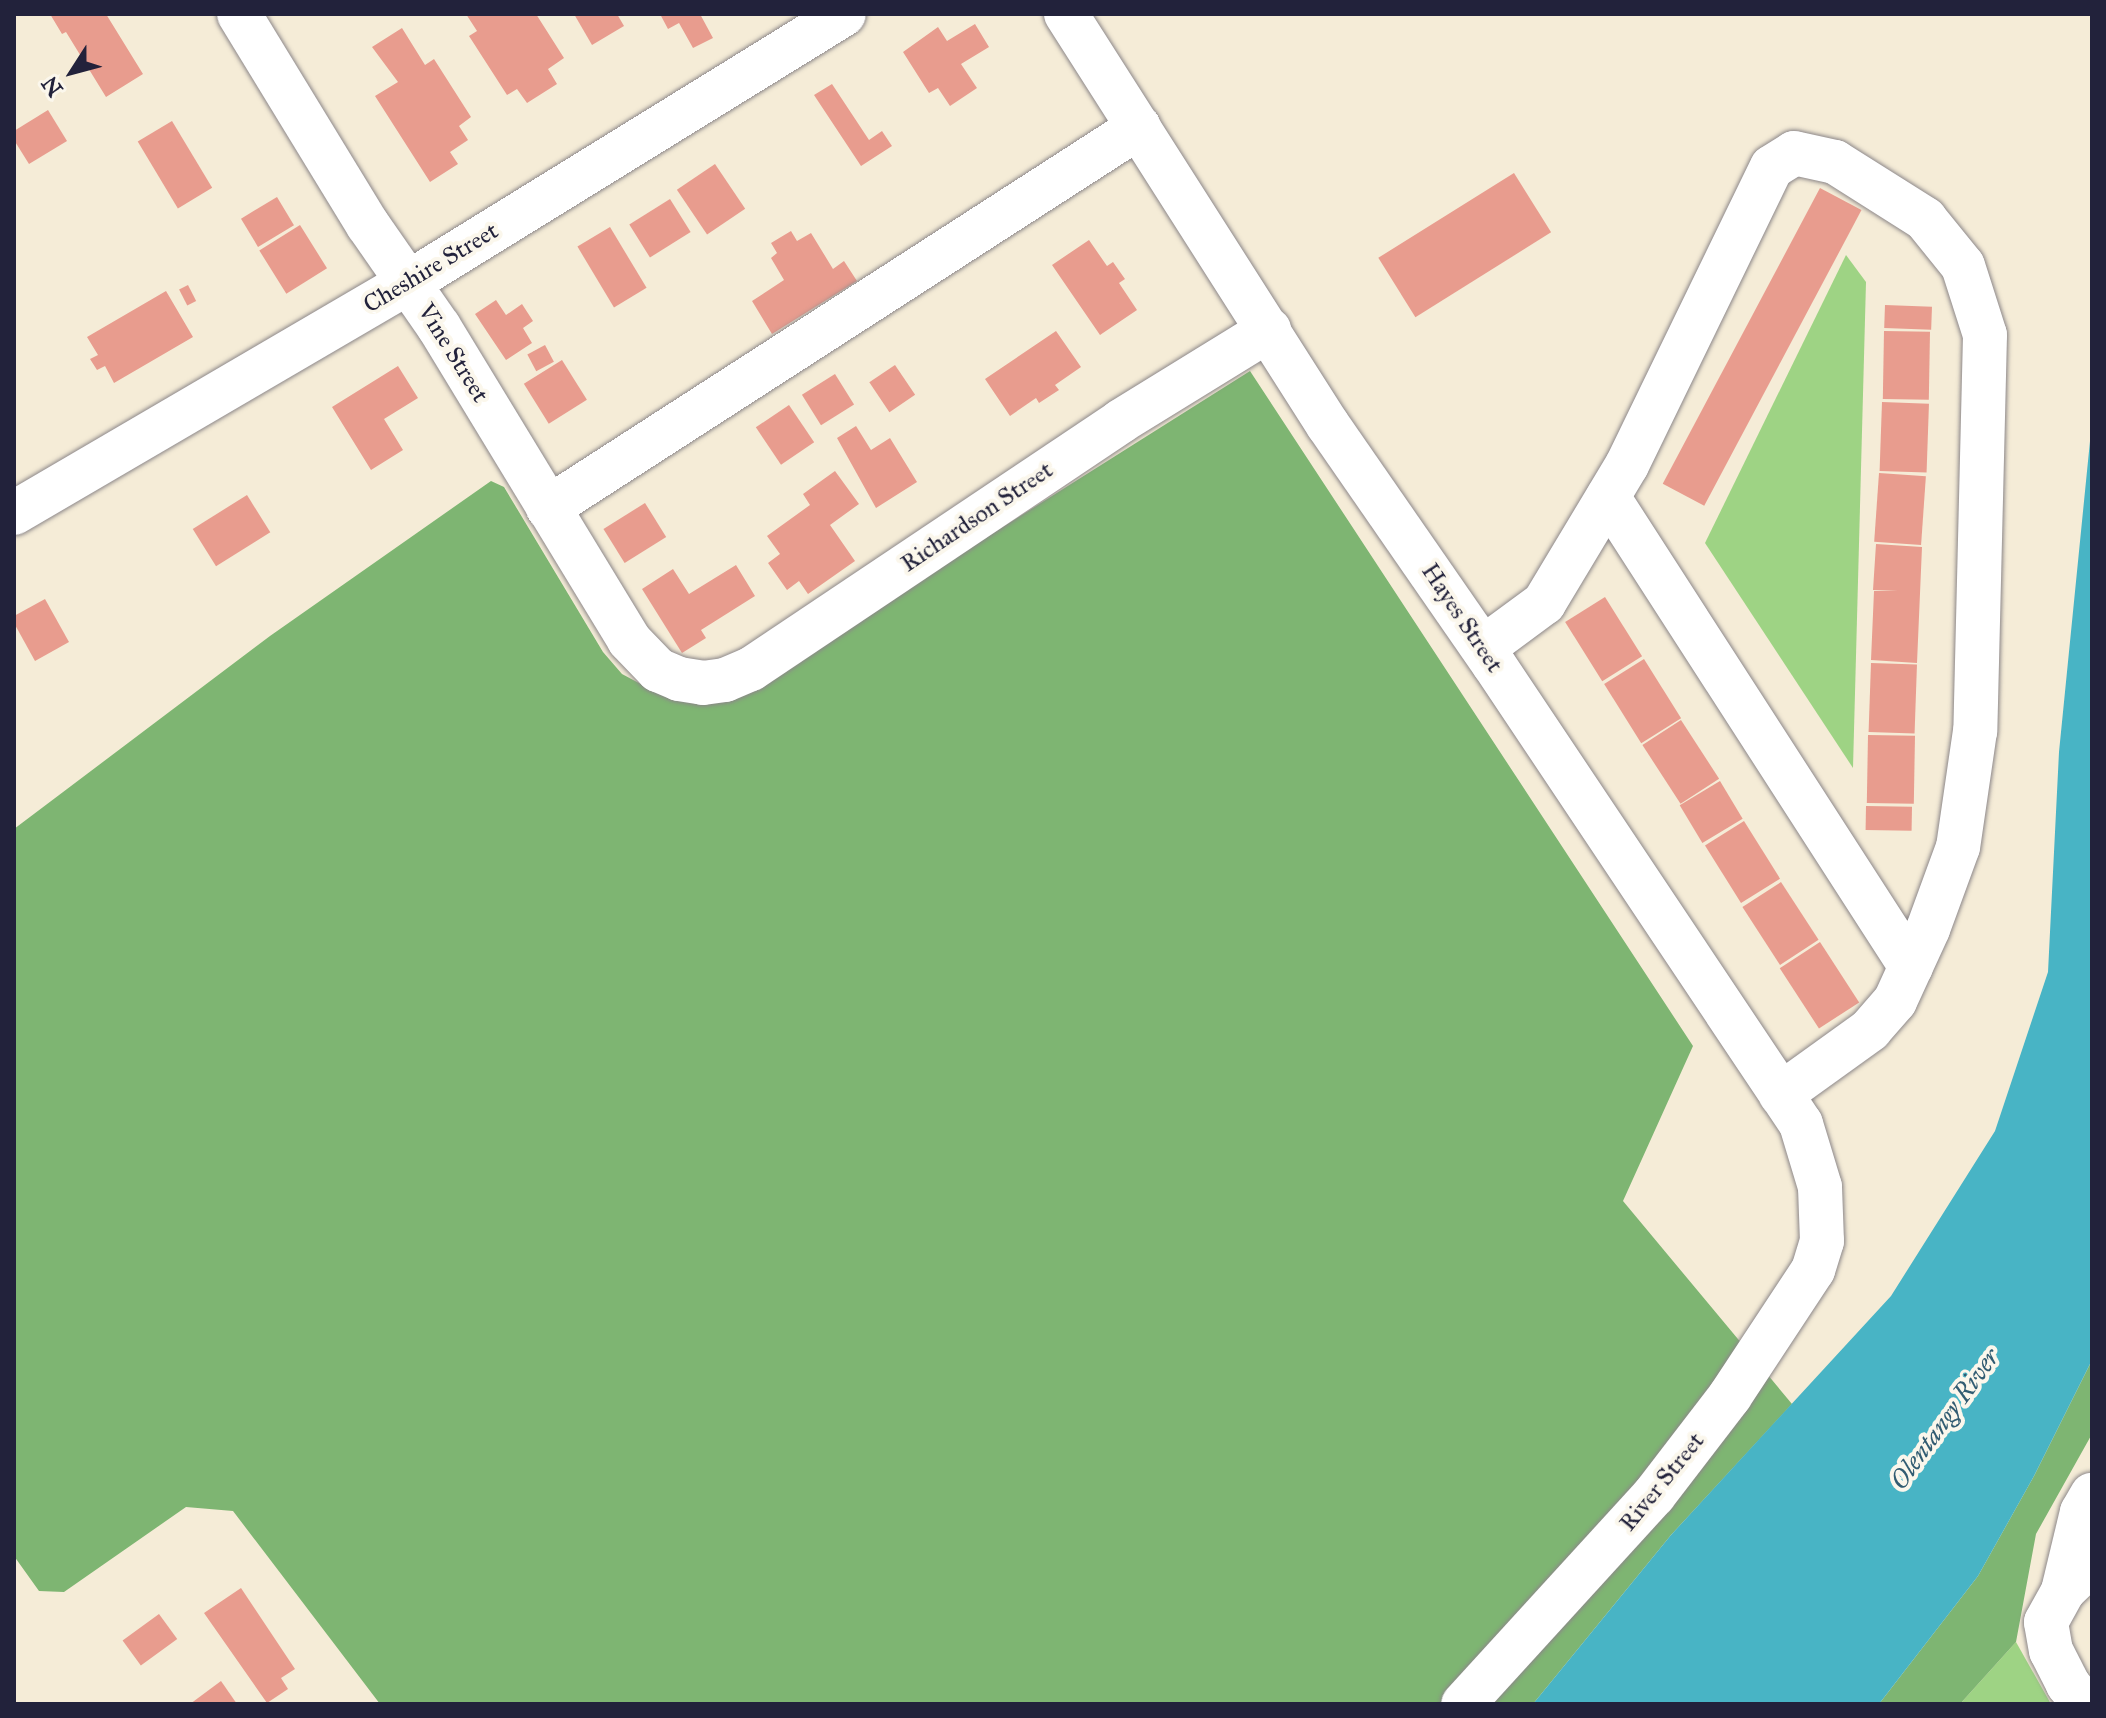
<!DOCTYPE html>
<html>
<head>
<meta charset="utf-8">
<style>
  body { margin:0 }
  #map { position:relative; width:2106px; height:1718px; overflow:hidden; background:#f5ecd7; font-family:"IM FELL Great Primer",serif }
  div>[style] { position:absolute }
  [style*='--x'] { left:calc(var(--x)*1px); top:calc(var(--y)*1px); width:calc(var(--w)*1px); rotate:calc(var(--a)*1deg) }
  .green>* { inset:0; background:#9ed384 }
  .forest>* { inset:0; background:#7eb572 }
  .water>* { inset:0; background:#48b4c5 }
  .building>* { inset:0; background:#e89c8e; transform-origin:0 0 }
  .roads { filter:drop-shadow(0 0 2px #8c8789) drop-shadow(0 0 2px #8c8789) }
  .minor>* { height:44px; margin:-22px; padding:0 22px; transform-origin:22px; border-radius:22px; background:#fff }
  span { translate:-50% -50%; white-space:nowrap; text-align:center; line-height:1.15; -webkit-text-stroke:8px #fbf7ec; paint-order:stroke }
  .street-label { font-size:24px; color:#22223b }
  .water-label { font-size:26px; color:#315c72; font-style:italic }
  .frame { position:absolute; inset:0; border:16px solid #22223b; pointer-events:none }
  .north { position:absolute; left:32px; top:32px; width:80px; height:80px; -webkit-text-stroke:6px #fbf7ec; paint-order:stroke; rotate:234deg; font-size:22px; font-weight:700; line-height:32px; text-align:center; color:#22223b }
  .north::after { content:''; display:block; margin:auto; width:28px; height:36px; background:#22223b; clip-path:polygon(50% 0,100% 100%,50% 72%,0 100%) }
</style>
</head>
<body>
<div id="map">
  <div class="green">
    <div style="clip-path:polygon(1846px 255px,1866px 282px,1853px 768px,1705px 543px)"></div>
    <div style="clip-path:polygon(2016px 1642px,2051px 1704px,1960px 1704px)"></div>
  </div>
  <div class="forest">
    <div style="clip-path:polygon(1250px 371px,1693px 1046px,1623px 1201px,1792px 1404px,1671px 1535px,1533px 1704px,380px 1704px,233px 1511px,186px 1507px,64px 1592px,39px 1591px,14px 1556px,14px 829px,270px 636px,491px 481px,504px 487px,603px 652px,622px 674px,652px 690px,727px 701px)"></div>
    <div style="clip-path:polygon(2092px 1360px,2092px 1434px,2036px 1534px,2016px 1642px,1960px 1704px,1879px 1704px,1978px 1576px,2034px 1476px)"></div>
  </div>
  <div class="water">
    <div style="clip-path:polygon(2092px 421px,2092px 1360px,2034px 1476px,1978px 1576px,1879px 1704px,1533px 1704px,1671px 1535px,1891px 1296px,1995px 1131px,2048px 972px,2059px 752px)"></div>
  </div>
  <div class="building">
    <div style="clip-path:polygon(50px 14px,106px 14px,143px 74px,106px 97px,66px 32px,62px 34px)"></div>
    <div style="clip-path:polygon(466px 14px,536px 14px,564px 58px,548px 69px,557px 84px,527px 103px,517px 89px,507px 95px,469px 36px,477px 31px)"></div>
    <div style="clip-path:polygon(574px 14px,617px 14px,624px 26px,592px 45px)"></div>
    <div style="clip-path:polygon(660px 14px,700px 14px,713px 38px,693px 48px,679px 23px,668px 29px)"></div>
    <div style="clip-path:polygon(975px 24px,989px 47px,961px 64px,977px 88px,950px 106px,938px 88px,929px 93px,903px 52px,938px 27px,947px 41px)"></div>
    <div style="clip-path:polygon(402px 28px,425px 65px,434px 59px,471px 117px,459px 126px,468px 140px,450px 152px,458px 164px,430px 182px,375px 96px,398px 82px,372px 47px)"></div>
    <div style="clip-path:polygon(832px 84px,869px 140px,882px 131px,892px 146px,861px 166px,814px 95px)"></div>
    <div style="clip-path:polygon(48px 110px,67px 141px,29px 164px,14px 140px,14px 131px)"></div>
    <div style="left:172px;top:121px;width:78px;height:40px;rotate:59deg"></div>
    <div style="left:715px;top:164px;width:54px;height:46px;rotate:56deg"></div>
    <div style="left:1514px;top:173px;width:70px;height:160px;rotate:58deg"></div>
    <div style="left:1820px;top:188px;width:47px;height:335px;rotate:28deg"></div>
    <div style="left:277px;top:197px;width:33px;height:42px;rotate:59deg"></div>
    <div style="left:670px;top:199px;width:39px;height:48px;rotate:58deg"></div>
    <div style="left:300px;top:225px;width:51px;height:48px;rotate:58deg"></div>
    <div style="left:610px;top:227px;width:71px;height:38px;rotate:59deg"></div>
    <div style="clip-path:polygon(791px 231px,797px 241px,811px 233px,833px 269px,844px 261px,857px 281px,772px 334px,752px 301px,784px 280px,771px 258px,777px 253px,771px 243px)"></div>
    <div style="clip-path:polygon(1089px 240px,1107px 266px,1113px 262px,1125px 279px,1119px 283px,1137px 310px,1100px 335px,1052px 265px)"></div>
    <div style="left:188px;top:285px;width:18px;height:10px;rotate:63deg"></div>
    <div style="clip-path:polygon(166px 291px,193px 337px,114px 383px,105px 366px,97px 370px,90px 359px,98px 355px,87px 337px)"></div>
    <div style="clip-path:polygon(496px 300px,506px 315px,522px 304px,533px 321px,523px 328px,532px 343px,506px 360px,475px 314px)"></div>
    <div style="left:1885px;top:305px;width:47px;height:23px;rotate:2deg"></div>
    <div style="clip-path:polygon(1056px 331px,1081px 367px,1055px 385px,1059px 390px,1039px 403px,1036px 398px,1010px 416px,985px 379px)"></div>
    <div style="left:1884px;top:331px;width:46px;height:68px;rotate:1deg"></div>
    <div style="left:545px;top:345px;width:19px;height:20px;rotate:62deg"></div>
    <div style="left:562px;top:360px;width:47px;height:45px;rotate:58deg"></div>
    <div style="left:895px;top:365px;width:36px;height:31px;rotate:56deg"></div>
    <div style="clip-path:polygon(398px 366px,418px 398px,384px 419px,403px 450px,371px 470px,332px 407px)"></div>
    <div style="left:835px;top:374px;width:36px;height:39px;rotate:58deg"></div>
    <div style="left:1882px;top:402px;width:47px;height:69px;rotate:2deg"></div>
    <div style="left:789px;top:405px;width:45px;height:40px;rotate:56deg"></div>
    <div style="clip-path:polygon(856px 426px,871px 450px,890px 438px,917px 482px,876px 508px,837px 438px)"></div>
    <div style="clip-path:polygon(835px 471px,859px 504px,830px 525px,855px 561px,808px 594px,799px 581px,787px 590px,768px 563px,780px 554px,767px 536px,810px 505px,803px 494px)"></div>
    <div style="left:1879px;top:473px;width:47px;height:69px;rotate:4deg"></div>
    <div style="left:247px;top:495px;width:44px;height:64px;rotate:58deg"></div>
    <div style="left:645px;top:503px;width:40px;height:49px;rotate:58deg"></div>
    <div style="clip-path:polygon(1876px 544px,1922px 547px,1917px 663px,1871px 660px,1874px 591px,1898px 591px,1873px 590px)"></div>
    <div style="clip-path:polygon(736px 565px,755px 596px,701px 630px,706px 638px,682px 653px,642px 589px,673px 569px,689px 594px)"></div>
    <div style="left:1605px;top:597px;width:70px;height:47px;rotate:58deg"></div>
    <div style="clip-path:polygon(45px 599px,69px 642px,35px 661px,14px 623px,14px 616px)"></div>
    <div style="left:1644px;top:659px;width:70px;height:47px;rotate:58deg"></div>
    <div style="left:1871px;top:663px;width:46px;height:69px;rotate:2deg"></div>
    <div style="left:1681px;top:720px;width:70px;height:46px;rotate:57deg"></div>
    <div style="left:1868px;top:735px;width:47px;height:68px;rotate:1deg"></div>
    <div style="left:1720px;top:781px;width:44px;height:47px;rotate:59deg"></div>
    <div style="left:1866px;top:806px;width:46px;height:24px;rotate:1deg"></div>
    <div style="left:1744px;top:821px;width:68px;height:46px;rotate:58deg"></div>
    <div style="left:1781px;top:882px;width:69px;height:46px;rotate:57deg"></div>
    <div style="left:1820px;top:942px;width:72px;height:48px;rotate:57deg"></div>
    <div style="clip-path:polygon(241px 1588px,295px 1669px,281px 1678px,288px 1689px,267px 1703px,204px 1613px)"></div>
    <div style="left:159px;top:1614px;width:31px;height:45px;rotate:54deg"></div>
    <div style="clip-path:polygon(221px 1681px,237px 1704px,190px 1704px)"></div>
  </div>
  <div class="roads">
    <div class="minor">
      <div style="--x:239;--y:14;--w:247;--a:58.6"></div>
      <div style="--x:368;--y:225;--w:124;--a:55.2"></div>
      <div style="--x:439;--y:327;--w:366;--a:58.7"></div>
      <div style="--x:629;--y:640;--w:42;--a:46"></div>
      <div style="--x:658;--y:670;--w:23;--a:23"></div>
      <div style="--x:679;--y:679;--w:24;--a:9"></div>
      <div style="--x:703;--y:683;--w:22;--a:-8"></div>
      <div style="--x:725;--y:680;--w:28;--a:-23"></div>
      <div style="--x:751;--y:669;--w:445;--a:-33.8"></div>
      <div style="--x:1121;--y:421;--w:174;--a:-31.6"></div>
      <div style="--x:1066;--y:14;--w:487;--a:57.5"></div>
      <div style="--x:1328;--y:425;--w:290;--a:55.3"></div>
      <div style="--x:1493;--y:663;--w:554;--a:56.25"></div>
      <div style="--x:1801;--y:1124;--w:66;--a:73.2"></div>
      <div style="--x:1820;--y:1187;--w:54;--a:87.9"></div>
      <div style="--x:1822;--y:1241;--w:30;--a:107"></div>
      <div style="--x:1813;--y:1270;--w:151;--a:123.4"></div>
      <div style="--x:1730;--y:1396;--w:125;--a:127.5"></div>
      <div style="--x:1654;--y:1495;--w:283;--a:132.4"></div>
      <div style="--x:1608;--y:497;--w:559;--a:57.19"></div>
      <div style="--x:548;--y:508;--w:703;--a:-32.81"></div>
      <div style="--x:14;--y:513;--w:456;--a:-30.3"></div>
      <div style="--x:408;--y:283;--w:512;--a:-31.67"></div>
      <div style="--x:1483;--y:648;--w:76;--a:-36.4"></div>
      <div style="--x:1544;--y:603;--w:161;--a:-59"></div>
      <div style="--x:1627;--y:465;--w:331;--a:-64.1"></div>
      <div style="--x:1772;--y:167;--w:26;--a:-32"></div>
      <div style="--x:1794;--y:153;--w:42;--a:12.4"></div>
      <div style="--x:1835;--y:162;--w:107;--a:32.3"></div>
      <div style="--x:1925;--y:219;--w:60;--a:51"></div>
      <div style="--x:1963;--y:266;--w:72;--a:72.3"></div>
      <div style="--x:1985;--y:335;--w:396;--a:91.4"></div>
      <div style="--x:1975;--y:731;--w:117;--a:98.3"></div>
      <div style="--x:1958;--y:847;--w:87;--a:110.1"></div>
      <div style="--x:1928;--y:929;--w:79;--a:114.6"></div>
      <div style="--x:1895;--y:1001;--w:38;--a:131"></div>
      <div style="--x:1870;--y:1030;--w:110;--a:144.3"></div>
      <div style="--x:2063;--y:1591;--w:81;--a:-76.5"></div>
      <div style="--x:2082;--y:1512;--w:20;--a:-60"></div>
      <div style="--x:2084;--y:1704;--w:26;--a:-129"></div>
      <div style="--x:2068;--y:1684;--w:37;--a:-117"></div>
      <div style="--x:2051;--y:1651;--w:29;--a:-100"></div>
      <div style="--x:2046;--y:1622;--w:35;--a:-61"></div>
      <div style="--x:2063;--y:1591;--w:40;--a:-44"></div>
    </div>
  </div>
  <div class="street-label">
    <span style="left:431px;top:268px;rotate:-31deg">Cheshire Street</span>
    <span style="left:453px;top:353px;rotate:58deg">Vine Street</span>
    <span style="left:977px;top:517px;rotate:-34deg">Richardson Street</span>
    <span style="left:1462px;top:618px;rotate:56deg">Hayes Street</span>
    <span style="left:1662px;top:1482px;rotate:-51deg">River Street</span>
  </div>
  <div class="water-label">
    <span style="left:1945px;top:1419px;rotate:-54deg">Olentangy River</span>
  </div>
  <div class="frame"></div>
  <div class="north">N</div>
</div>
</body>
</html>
